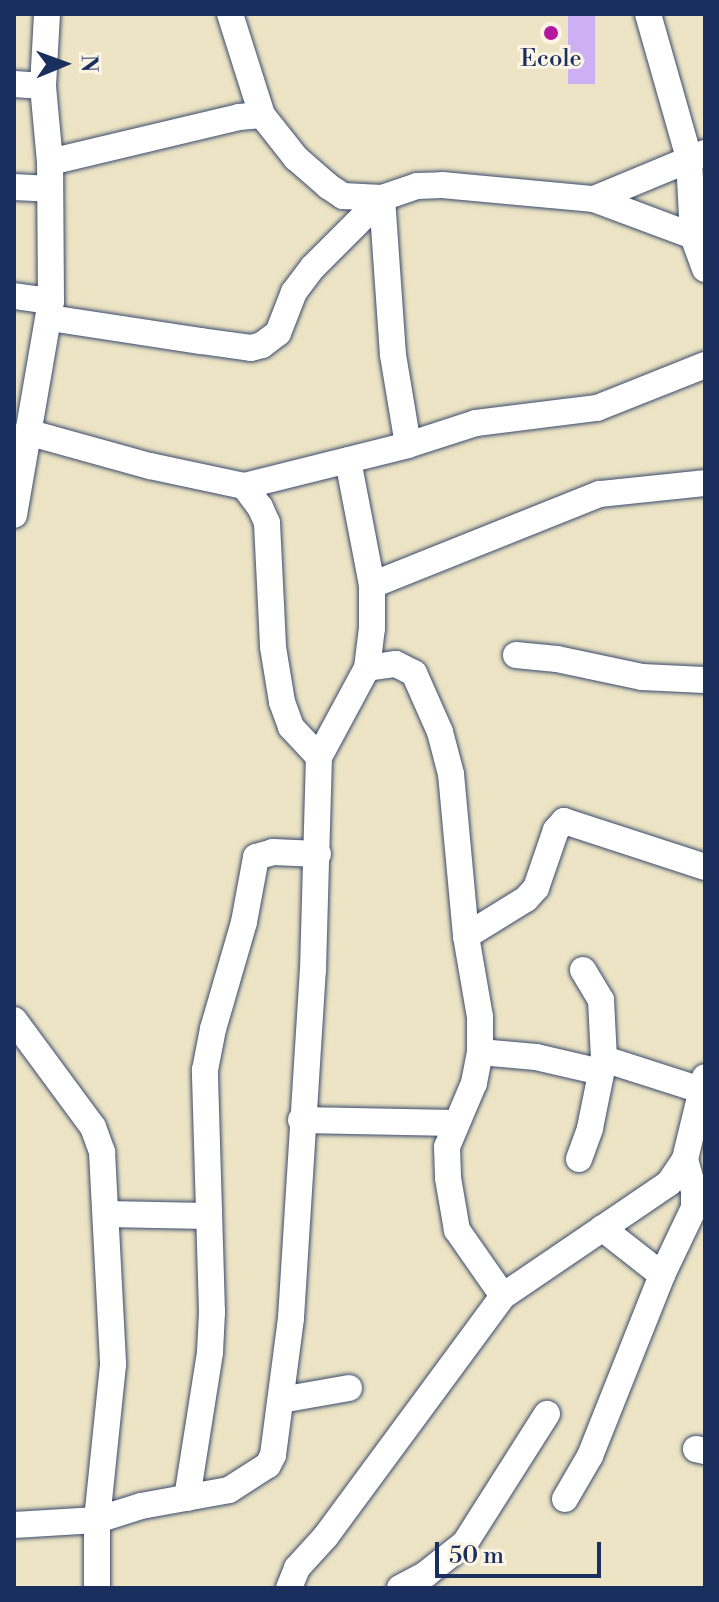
<!DOCTYPE html>
<html>
<head>
<meta charset="utf-8">
<style>
  body { margin:0 }
  #map { position:relative; width:719px; height:1602px; overflow:hidden; background:#ece4c4; font-family:"Libre Bodoni",serif }
  div>[style] { position:absolute }
  [style*='--x'] { left:calc(var(--x)*1px); top:calc(var(--y)*1px); width:calc(var(--w)*1px); rotate:calc(var(--a)*1deg) }
  .building>* { inset:0; background:#ccb0f3; transform-origin:0 0 }
  .roads { filter:drop-shadow(0 0 2px #3a4a6d) drop-shadow(0 0 2px #3a4a6d) }
  .minor>* { height:26px; margin:-13px; padding:0 13px; transform-origin:13px; border-radius:13px; background:#fff }
  .dots>* { width:22px; height:22px; translate:-50% -50%; box-sizing:border-box; border:4px solid #fcf5e5; border-radius:50% }
  span { translate:-50% -50%; white-space:nowrap; text-align:center; line-height:1.15; -webkit-text-stroke:6px #fcf5e5; paint-order:stroke }
  .poi-label { font-size:24px; color:#1b2f5e }
  .frame { position:absolute; inset:0; border:16px solid #1b2f5e; pointer-events:none }
  .north { position:absolute; left:24px; top:24px; width:80px; height:80px; -webkit-text-stroke:6px #fcf5e5; paint-order:stroke; rotate:89deg; font-size:22px; font-weight:700; line-height:32px; text-align:center; color:#1b2f5e }
  .north::after { content:''; display:block; margin:auto; width:28px; height:36px; background:#1b2f5e; clip-path:polygon(50% 0,100% 100%,50% 72%,0 100%) }
  .scale { position:absolute; left:435px; top:1542px; width:166px; height:36px; box-sizing:border-box; border:4px solid #1b2f5e; border-top:0; padding-left:10px; font-size:24px; line-height:28px; white-space:nowrap; color:#1b2f5e; -webkit-text-stroke:6px #fcf5e5; paint-order:stroke }
</style>
</head>
<body>
<div id="map">
  <div class="building">
    <div style="left:568px;top:14px;width:27px;height:70px"></div>
  </div>
  <div class="roads">
    <div class="minor">
      <div style="--x:230;--y:14;--w:106;--a:72.4"></div>
      <div style="--x:648;--y:14;--w:150;--a:74.1"></div>
      <div style="--x:689;--y:158;--w:78;--a:87.1"></div>
      <div style="--x:693;--y:236;--w:35;--a:70"></div>
      <div style="--x:14;--y:84;--w:29;--a:4"></div>
      <div style="--x:50;--y:162;--w:194;--a:-13.4"></div>
      <div style="--x:239;--y:117;--w:23;--a:-5"></div>
      <div style="--x:262;--y:115;--w:55;--a:51.7"></div>
      <div style="--x:296;--y:158;--w:43;--a:41.2"></div>
      <div style="--x:328;--y:186;--w:18;--a:34"></div>
      <div style="--x:343;--y:196;--w:39;--a:3"></div>
      <div style="--x:382;--y:198;--w:157;--a:86"></div>
      <div style="--x:393;--y:355;--w:91;--a:80.5"></div>
      <div style="--x:14;--y:187;--w:36;--a:3"></div>
      <div style="--x:594;--y:199;--w:106;--a:20.5"></div>
      <div style="--x:14;--y:296;--w:37;--a:8"></div>
      <div style="--x:50;--y:318;--w:153;--a:8.7"></div>
      <div style="--x:201;--y:341;--w:50;--a:8"></div>
      <div style="--x:251;--y:348;--w:11;--a:-15"></div>
      <div style="--x:262;--y:345;--w:20;--a:-37"></div>
      <div style="--x:278;--y:333;--w:44;--a:-68.7"></div>
      <div style="--x:294;--y:292;--w:31;--a:-53"></div>
      <div style="--x:313;--y:267;--w:98;--a:-45"></div>
      <div style="--x:382;--y:198;--w:37;--a:-19"></div>
      <div style="--x:417;--y:186;--w:25;--a:-2"></div>
      <div style="--x:442;--y:185;--w:153;--a:5.3"></div>
      <div style="--x:594;--y:199;--w:120;--a:-22.5"></div>
      <div style="--x:27;--y:432;--w:128;--a:15.5"></div>
      <div style="--x:150;--y:466;--w:96;--a:12"></div>
      <div style="--x:244;--y:486;--w:169;--a:-14"></div>
      <div style="--x:408;--y:445;--w:71;--a:-17.9"></div>
      <div style="--x:476;--y:423;--w:122;--a:-7.1"></div>
      <div style="--x:597;--y:408;--w:116;--a:-21.7"></div>
      <div style="--x:244;--y:486;--w:26;--a:53"></div>
      <div style="--x:260;--y:507;--w:17;--a:66"></div>
      <div style="--x:267;--y:523;--w:124;--a:87.2"></div>
      <div style="--x:273;--y:647;--w:56;--a:80.7"></div>
      <div style="--x:282;--y:702;--w:27;--a:70"></div>
      <div style="--x:291;--y:727;--w:41;--a:47"></div>
      <div style="--x:14;--y:515;--w:217;--a:-80.2"></div>
      <div style="--x:51;--y:301;--w:139;--a:-90.4"></div>
      <div style="--x:50;--y:162;--w:76;--a:-95.3"></div>
      <div style="--x:43;--y:86;--w:72;--a:-86.8"></div>
      <div style="--x:372;--y:585;--w:245;--a:-21.8"></div>
      <div style="--x:600;--y:494;--w:106;--a:-6"></div>
      <div style="--x:516;--y:655;--w:41;--a:5.6"></div>
      <div style="--x:557;--y:659;--w:87;--a:12"></div>
      <div style="--x:642;--y:677;--w:63;--a:2.7"></div>
      <div style="--x:367;--y:668;--w:29;--a:-8"></div>
      <div style="--x:396;--y:664;--w:20;--a:27"></div>
      <div style="--x:414;--y:673;--w:64;--a:66.2"></div>
      <div style="--x:440;--y:732;--w:43;--a:75.3"></div>
      <div style="--x:451;--y:774;--w:163;--a:84.7"></div>
      <div style="--x:466;--y:936;--w:82;--a:80.2"></div>
      <div style="--x:480;--y:1017;--w:35;--a:90"></div>
      <div style="--x:480;--y:1052;--w:32;--a:101"></div>
      <div style="--x:474;--y:1083;--w:69;--a:112.9"></div>
      <div style="--x:447;--y:1147;--w:31;--a:88"></div>
      <div style="--x:448;--y:1178;--w:53;--a:80.2"></div>
      <div style="--x:457;--y:1230;--w:80;--a:55.1"></div>
      <div style="--x:466;--y:936;--w:70;--a:-31.7"></div>
      <div style="--x:526;--y:899;--w:15;--a:-48"></div>
      <div style="--x:536;--y:888;--w:61;--a:-71"></div>
      <div style="--x:556;--y:830;--w:12;--a:-48"></div>
      <div style="--x:564;--y:821;--w:148;--a:18.1"></div>
      <div style="--x:14;--y:1020;--w:133;--a:53.6"></div>
      <div style="--x:93;--y:1127;--w:27;--a:70"></div>
      <div style="--x:102;--y:1152;--w:213;--a:87"></div>
      <div style="--x:113;--y:1365;--w:156;--a:95.9"></div>
      <div style="--x:97;--y:1520;--w:68;--a:90"></div>
      <div style="--x:480;--y:1052;--w:56;--a:5.1"></div>
      <div style="--x:536;--y:1057;--w:67;--a:13"></div>
      <div style="--x:604;--y:1059;--w:102;--a:17.7"></div>
      <div style="--x:301;--y:1120;--w:154;--a:1.1"></div>
      <div style="--x:579;--y:1159;--w:33;--a:-70"></div>
      <div style="--x:590;--y:1128;--w:70;--a:-78.5"></div>
      <div style="--x:604;--y:1059;--w:59;--a:-92.9"></div>
      <div style="--x:601;--y:1000;--w:35;--a:-121"></div>
      <div style="--x:106;--y:1214;--w:101;--a:1.1"></div>
      <div style="--x:662;--y:1275;--w:74;--a:-64.5"></div>
      <div style="--x:694;--y:1208;--w:17;--a:-90"></div>
      <div style="--x:694;--y:1191;--w:33;--a:-106"></div>
      <div style="--x:281;--y:1400;--w:69;--a:-10"></div>
      <div style="--x:696;--y:1449;--w:9;--a:13"></div>
      <div style="--x:187;--y:1498;--w:148;--a:-81"></div>
      <div style="--x:210;--y:1352;--w:40;--a:-87.1"></div>
      <div style="--x:212;--y:1312;--w:242;--a:-91.7"></div>
      <div style="--x:205;--y:1070;--w:42;--a:-79"></div>
      <div style="--x:213;--y:1029;--w:111;--a:-73.8"></div>
      <div style="--x:244;--y:922;--w:66;--a:-79.5"></div>
      <div style="--x:256;--y:857;--w:18;--a:-16"></div>
      <div style="--x:273;--y:852;--w:45;--a:2.5"></div>
      <div style="--x:565;--y:1499;--w:50;--a:-59.8"></div>
      <div style="--x:590;--y:1456;--w:195;--a:-68.3"></div>
      <div style="--x:662;--y:1275;--w:76;--a:-141.9"></div>
      <div style="--x:14;--y:1525;--w:83;--a:-3.4"></div>
      <div style="--x:97;--y:1520;--w:46;--a:-17.7"></div>
      <div style="--x:141;--y:1506;--w:89;--a:-10.3"></div>
      <div style="--x:229;--y:1490;--w:46;--a:-32.7"></div>
      <div style="--x:268;--y:1465;--w:11;--a:-63"></div>
      <div style="--x:273;--y:1455;--w:138;--a:-82.5"></div>
      <div style="--x:291;--y:1318;--w:349;--a:-86.4"></div>
      <div style="--x:313;--y:970;--w:213;--a:-88.4"></div>
      <div style="--x:319;--y:757;--w:101;--a:-61.7"></div>
      <div style="--x:367;--y:668;--w:40;--a:-82.9"></div>
      <div style="--x:372;--y:628;--w:43;--a:-90"></div>
      <div style="--x:372;--y:585;--w:127;--a:-100.9"></div>
      <div style="--x:289;--y:1588;--w:22;--a:-68"></div>
      <div style="--x:297;--y:1568;--w:43;--a:-47.8"></div>
      <div style="--x:326;--y:1536;--w:298;--a:-53.6"></div>
      <div style="--x:503;--y:1296;--w:201;--a:-34.2"></div>
      <div style="--x:669;--y:1183;--w:29;--a:-56"></div>
      <div style="--x:685;--y:1159;--w:84;--a:-76.3"></div>
      <div style="--x:400;--y:1588;--w:30;--a:-28"></div>
      <div style="--x:426;--y:1574;--w:50;--a:-38.5"></div>
      <div style="--x:465;--y:1543;--w:153;--a:-57.6"></div>
    </div>
  </div>
  <div class="dots">
    <div style="left:551px;top:33px;background:#b5179e"></div>
  </div>
  <div class="poi-label">
    <span style="left:551px;top:60px">Ecole</span>
  </div>
  <div class="frame"></div>
  <div class="north">N</div>
  <div class="scale">50 m</div>
</div>
</body>
</html>
